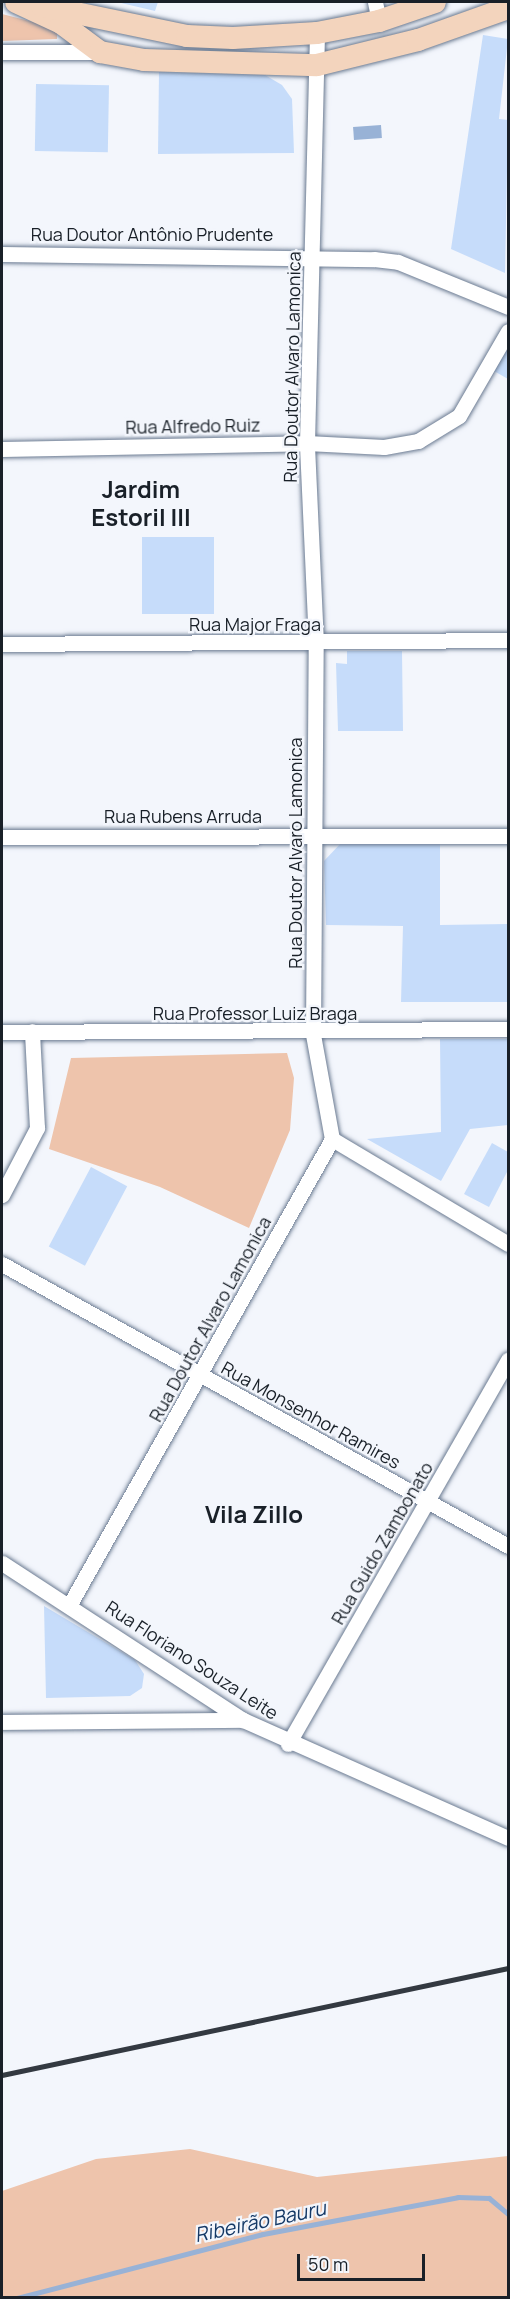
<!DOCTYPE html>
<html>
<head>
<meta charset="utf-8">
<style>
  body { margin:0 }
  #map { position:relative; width:510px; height:2299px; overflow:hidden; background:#f3f6fc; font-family:Manrope,sans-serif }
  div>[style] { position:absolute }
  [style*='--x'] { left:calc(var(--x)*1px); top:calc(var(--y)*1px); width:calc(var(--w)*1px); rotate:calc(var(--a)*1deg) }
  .green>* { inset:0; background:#eec4ac }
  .water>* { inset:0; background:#98b2d6; transform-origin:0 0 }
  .stream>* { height:5px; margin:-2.5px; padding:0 2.5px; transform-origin:2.5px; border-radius:2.5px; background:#98b2d6 }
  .building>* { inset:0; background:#c6dcfa; transform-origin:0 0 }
  .roads { filter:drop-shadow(0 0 2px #6a7a91) drop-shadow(0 0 2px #6a7a91) }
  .street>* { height:15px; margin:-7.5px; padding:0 7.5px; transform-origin:7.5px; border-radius:7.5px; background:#fff }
  .secondary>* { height:22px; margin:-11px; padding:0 11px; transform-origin:11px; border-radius:11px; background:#f3d4bd }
  .rail>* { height:4.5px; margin:-2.25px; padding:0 2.25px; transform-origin:2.25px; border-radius:2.25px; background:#333941 }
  span { translate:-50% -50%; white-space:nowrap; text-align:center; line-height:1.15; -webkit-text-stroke:4.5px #f3f6fc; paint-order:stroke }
  .street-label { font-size:18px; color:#192028 }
  .water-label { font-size:20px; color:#153966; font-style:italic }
  .district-label { font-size:24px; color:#192028; font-weight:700 }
  .frame { position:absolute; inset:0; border:3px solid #192028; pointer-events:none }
  .scale { position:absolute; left:297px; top:2254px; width:128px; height:27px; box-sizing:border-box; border:3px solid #192028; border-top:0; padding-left:8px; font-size:18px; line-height:21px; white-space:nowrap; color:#192028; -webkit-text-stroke:4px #f3f6fc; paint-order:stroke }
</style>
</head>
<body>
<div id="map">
  <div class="green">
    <div style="clip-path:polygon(2px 14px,57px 28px,57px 39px,2px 41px)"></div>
    <div style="clip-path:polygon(287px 1053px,294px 1078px,290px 1130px,249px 1228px,160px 1187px,49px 1149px,71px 1058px)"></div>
    <div style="clip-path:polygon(190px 2149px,317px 2177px,508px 2156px,508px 2297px,2px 2297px,2px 2191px,96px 2159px)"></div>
  </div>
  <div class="water">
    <div style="left:381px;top:125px;width:13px;height:28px;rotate:86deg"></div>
  </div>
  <div class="stream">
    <div style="--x:17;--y:2298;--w:254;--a:-14.6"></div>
    <div style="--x:263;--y:2234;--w:198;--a:-10.7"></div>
    <div style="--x:458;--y:2197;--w:31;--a:2"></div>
    <div style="--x:489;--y:2198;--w:25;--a:40"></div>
  </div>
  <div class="building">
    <div style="clip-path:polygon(117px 2px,158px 2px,155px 11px)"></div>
    <div style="clip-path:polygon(483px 35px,508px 39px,499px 119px,508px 120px,505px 273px,451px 249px)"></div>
    <div style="clip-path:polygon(159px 72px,265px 75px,282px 85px,292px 99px,294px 153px,158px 154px)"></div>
    <div style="left:36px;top:84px;width:73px;height:67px;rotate:1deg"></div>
    <div style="clip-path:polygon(508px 340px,508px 379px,494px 371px)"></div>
    <div style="left:142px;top:537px;width:72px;height:77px"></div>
    <div style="clip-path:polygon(347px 651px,402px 651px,403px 731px,338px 731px,336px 663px,347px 664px)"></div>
    <div style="clip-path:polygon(341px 843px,440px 844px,440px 925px,508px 924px,508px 1002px,401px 1002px,403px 926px,326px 925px,324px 861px)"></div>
    <div style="clip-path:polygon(440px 1039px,508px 1039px,508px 1125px,470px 1129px,441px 1181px,367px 1139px,441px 1132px)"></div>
    <div style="clip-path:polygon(492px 1143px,508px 1152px,508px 1170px,489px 1207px,464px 1194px)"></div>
    <div style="left:91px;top:1167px;width:41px;height:90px;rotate:28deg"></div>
    <div style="clip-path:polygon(44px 1606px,135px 1660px,144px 1674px,142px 1688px,130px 1696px,46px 1698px)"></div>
  </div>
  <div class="roads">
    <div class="street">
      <div style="--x:375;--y:2;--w:19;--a:78"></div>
      <div style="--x:2;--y:52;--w:98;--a:0"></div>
      <div style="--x:2;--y:254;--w:372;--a:0.8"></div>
      <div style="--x:374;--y:259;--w:24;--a:7"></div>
      <div style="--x:398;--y:262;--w:119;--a:22.2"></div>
      <div style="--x:2;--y:449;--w:305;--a:-1.1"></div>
      <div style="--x:307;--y:443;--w:77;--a:3"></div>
      <div style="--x:384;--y:447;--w:35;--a:-10"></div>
      <div style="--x:418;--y:441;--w:48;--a:-31.4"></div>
      <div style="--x:459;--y:416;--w:98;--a:-60"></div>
      <div style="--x:2;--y:644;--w:506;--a:-0.45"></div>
      <div style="--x:2;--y:837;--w:506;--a:-0.11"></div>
      <div style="--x:2;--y:1032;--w:506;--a:-0.34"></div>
      <div style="--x:332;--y:1139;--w:205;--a:30.8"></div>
      <div style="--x:2;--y:1195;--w:76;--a:-62.4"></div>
      <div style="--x:37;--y:1128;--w:97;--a:-93"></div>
      <div style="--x:2;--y:1264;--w:579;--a:29.13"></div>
      <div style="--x:2;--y:1563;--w:288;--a:33.1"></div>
      <div style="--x:243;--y:1720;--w:290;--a:24"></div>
      <div style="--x:70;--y:1604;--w:534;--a:-60.6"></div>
      <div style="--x:332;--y:1139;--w:107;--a:-100.3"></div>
      <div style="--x:313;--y:1034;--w:390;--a:-89.6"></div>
      <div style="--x:316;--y:644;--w:201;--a:-92.6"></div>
      <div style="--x:307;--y:443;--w:410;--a:-88.6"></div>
      <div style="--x:2;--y:1722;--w:241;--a:-0.5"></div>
      <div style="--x:288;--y:1744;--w:443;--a:-60.2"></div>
    </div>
    <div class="secondary">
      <div style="--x:16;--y:2;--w:50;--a:25"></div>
      <div style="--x:61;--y:23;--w:49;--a:36.6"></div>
      <div style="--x:100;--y:52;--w:45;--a:10.3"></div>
      <div style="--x:144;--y:60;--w:173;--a:1.7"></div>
      <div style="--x:317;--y:65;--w:104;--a:-13.9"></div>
      <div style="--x:418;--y:40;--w:96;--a:-19.6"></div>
      <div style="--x:42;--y:6;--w:148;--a:11.7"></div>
      <div style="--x:187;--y:36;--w:46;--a:2.5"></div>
      <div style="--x:233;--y:38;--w:84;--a:-3.4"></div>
      <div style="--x:317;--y:33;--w:63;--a:-11"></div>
      <div style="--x:379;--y:21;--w:59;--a:-18.7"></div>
    </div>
  </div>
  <div class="rail">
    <div style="--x:2;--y:2075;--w:517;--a:-11.94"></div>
  </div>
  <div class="street-label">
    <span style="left:152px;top:234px">Rua Doutor Antônio Prudente</span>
    <span style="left:292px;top:367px;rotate:-89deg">Rua Doutor Alvaro Lamonica</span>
    <span style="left:193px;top:426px;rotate:-1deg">Rua Alfredo Ruiz</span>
    <span style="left:255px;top:624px">Rua Major Fraga</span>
    <span style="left:183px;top:816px">Rua Rubens Arruda</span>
    <span style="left:295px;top:853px;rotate:-90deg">Rua Doutor Alvaro Lamonica</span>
    <span style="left:255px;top:1013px">Rua Professor Luiz Braga</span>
    <span style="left:210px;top:1319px;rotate:-61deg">Rua Doutor Alvaro Lamonica</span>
    <span style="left:311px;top:1415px;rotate:29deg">Rua Monsenhor Ramires</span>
    <span style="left:382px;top:1543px;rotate:-60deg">Rua Guido Zambonato</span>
    <span style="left:192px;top:1660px;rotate:33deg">Rua Floriano Souza Leite</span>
  </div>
  <div class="water-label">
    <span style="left:260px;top:2221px;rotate:-12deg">Ribeirão Bauru</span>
  </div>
  <div class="district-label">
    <span style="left:141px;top:503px">Jardim<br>Estoril III</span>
    <span style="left:254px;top:1514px">Vila Zillo</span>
  </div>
  <div class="frame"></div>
  <div class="scale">50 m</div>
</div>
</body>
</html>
